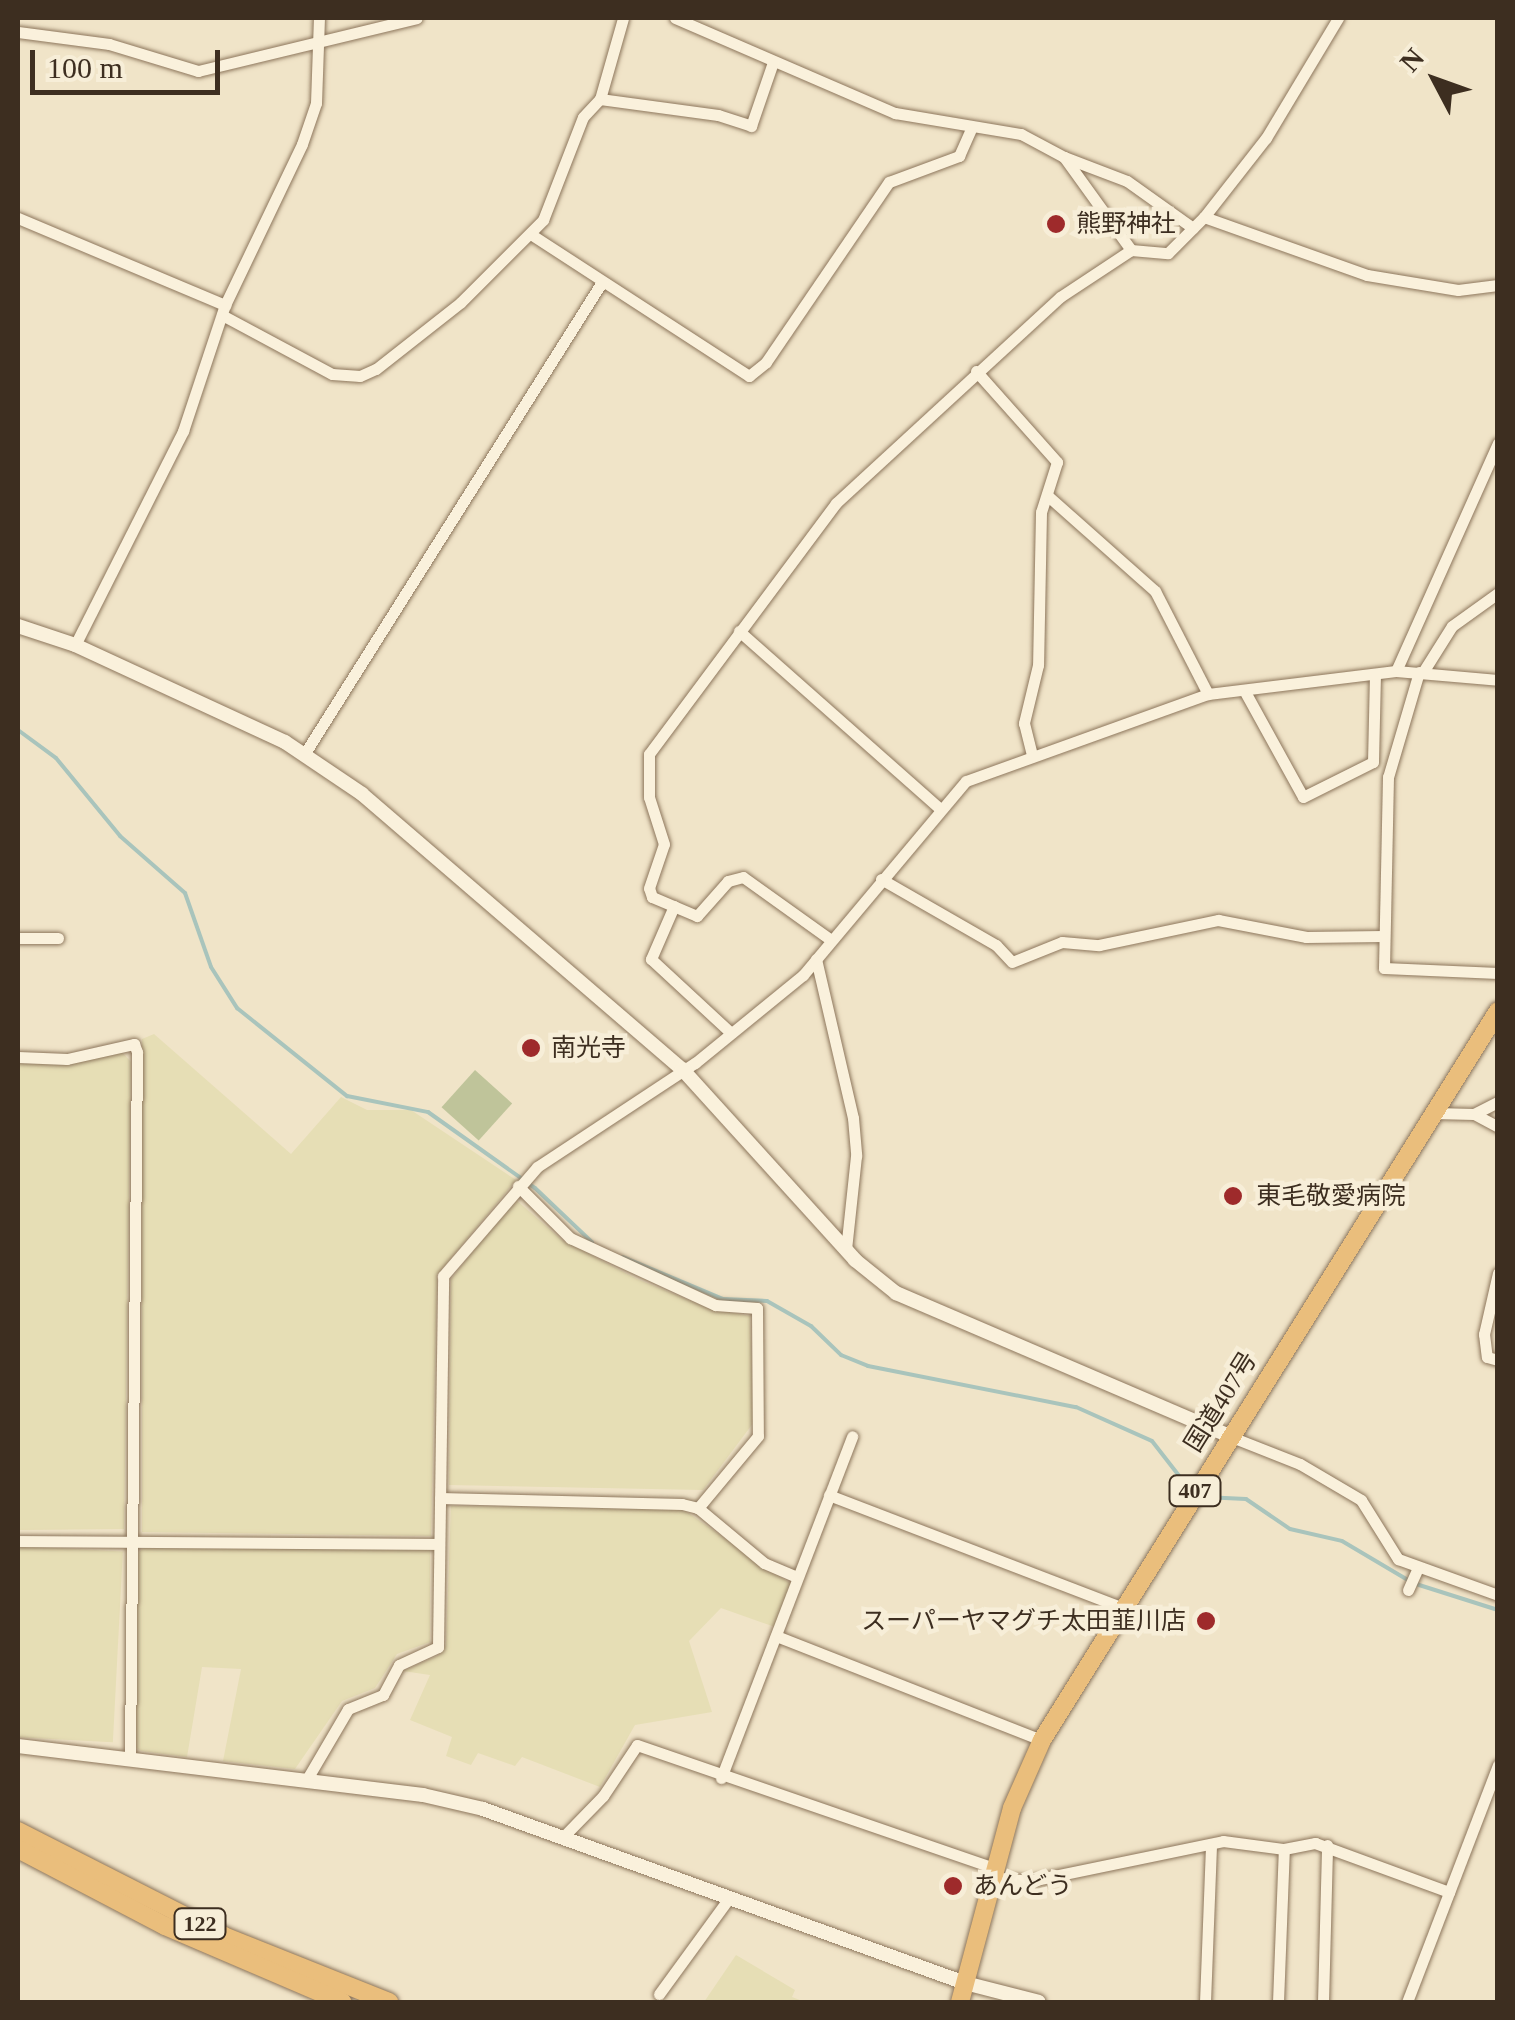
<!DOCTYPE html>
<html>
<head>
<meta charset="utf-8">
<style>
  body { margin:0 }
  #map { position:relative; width:1515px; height:2020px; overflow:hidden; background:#f0e4c8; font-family:"Times New Roman","Noto Sans JP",serif }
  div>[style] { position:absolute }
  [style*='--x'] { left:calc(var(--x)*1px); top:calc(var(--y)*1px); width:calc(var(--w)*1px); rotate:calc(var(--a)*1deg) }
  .farmland>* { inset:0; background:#e6deb5; transform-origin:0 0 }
  .cemetery>* { inset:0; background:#bfc49a; transform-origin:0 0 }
  .stream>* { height:4px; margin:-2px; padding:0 2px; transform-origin:2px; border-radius:2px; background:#a9c4bc }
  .roads { filter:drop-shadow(0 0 2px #8d765c) drop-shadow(0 0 2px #8d765c) }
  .minor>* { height:11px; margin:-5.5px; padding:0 5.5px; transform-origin:5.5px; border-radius:5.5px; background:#faf1dc }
  .tertiary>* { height:14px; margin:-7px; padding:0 7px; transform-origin:7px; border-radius:7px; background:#faf1dc }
  .trunk>* { height:18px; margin:-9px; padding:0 9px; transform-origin:9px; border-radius:9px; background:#eabe7c }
  .dots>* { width:28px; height:28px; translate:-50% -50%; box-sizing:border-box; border:5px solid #f7eed8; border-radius:50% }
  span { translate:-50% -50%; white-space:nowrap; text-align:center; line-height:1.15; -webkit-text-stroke:9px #f7eed8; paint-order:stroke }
  .shield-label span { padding:2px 8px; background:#f7eed8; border:2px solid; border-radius:8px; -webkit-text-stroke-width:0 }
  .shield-label { font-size:22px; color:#3d2e20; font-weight:700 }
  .poi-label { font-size:25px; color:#3d2e20 }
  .left { translate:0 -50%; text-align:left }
  .right { translate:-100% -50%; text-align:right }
  .street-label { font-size:25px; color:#3d2e20 }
  .frame { position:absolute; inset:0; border:20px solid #3d2e20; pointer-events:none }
  .north { position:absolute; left:1385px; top:30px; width:100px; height:100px; -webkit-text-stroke:8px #f7eed8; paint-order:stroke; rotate:311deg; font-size:28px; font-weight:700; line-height:40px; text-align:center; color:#3d2e20 }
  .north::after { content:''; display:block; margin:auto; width:35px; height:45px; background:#3d2e20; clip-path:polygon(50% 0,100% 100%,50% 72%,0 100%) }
  .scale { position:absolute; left:30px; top:50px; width:190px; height:45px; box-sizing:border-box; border:5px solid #3d2e20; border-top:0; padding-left:12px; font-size:30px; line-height:35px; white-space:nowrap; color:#3d2e20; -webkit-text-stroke:8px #f7eed8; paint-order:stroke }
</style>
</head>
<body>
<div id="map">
  <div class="farmland">
    <div style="clip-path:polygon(154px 1034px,291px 1154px,341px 1097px,367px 1110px,411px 1110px,516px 1180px,437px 1275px,431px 1536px,142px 1532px,142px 1039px)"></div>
    <div style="clip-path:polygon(122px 1052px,131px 1062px,124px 1529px,18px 1530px,18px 1061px)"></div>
    <div style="clip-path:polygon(515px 1199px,562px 1240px,637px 1279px,708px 1308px,750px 1316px,754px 1422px,703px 1490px,449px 1485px,451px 1279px)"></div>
    <div style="clip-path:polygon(451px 1506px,681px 1508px,791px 1584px,775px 1627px,721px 1608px,689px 1641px,712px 1712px,635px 1725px,600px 1787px,522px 1757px,515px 1766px,478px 1753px,471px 1765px,446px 1756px,452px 1737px,410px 1720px,430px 1675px,403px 1671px,439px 1655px,446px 1645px)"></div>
    <div style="left:18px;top:1546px;width:105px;height:191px;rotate:3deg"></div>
    <div style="clip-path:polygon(143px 1548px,430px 1549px,430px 1642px,397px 1654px,375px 1688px,342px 1701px,295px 1769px,223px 1761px,241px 1669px,202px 1667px,187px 1757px,141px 1751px,135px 1747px,137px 1555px)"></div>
    <div style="clip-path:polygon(736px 1955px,795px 1990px,792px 1997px,805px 2002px,704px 2002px)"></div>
  </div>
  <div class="cemetery">
    <div style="left:475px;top:1070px;width:50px;height:50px;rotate:42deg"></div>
  </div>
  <div class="stream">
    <div style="--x:18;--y:730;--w:47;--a:36.4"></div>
    <div style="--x:56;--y:758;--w:101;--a:50.6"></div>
    <div style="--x:120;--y:836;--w:86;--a:41.2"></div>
    <div style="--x:185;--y:893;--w:78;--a:70.6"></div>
    <div style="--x:211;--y:967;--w:49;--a:57.6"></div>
    <div style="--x:237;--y:1008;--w:141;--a:38.7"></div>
    <div style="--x:347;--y:1096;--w:83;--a:11.2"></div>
    <div style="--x:428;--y:1112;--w:131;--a:35.4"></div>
    <div style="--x:535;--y:1188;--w:79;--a:43.5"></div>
    <div style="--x:623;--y:1257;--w:108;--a:22.8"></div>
    <div style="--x:723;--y:1299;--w:44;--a:2.6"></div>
    <div style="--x:767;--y:1301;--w:51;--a:29.6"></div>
    <div style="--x:811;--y:1326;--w:42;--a:44"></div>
    <div style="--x:841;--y:1355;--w:29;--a:22"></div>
    <div style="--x:868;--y:1366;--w:212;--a:11.2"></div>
    <div style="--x:1076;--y:1407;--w:83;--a:24.1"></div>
    <div style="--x:1152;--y:1441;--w:57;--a:52.1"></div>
    <div style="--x:1204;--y:1497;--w:42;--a:2.7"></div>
    <div style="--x:1246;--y:1499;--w:53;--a:34.3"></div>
    <div style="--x:1290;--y:1529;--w:53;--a:13"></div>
    <div style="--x:1342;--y:1541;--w:77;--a:30.6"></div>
    <div style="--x:1416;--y:1584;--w:86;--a:17.6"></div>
  </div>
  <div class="roads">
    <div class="minor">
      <div style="--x:675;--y:18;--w:240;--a:23.4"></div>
      <div style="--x:895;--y:113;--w:128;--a:9.5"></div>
      <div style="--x:1021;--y:134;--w:49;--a:28.1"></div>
      <div style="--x:1064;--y:157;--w:115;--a:54.2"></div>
      <div style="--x:18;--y:32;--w:92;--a:7.5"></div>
      <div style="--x:109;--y:44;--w:93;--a:16.9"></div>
      <div style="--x:198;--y:71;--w:225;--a:-13.6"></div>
      <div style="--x:600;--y:99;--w:119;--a:7.7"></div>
      <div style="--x:718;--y:115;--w:35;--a:18"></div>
      <div style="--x:751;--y:126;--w:68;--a:-71"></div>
      <div style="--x:1064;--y:157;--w:67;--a:20.9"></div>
      <div style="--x:1127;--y:181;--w:81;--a:35.5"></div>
      <div style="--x:1204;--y:217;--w:173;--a:19.6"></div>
      <div style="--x:1367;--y:275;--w:92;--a:9.4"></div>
      <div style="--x:1458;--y:290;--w:40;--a:-7.1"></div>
      <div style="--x:18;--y:218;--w:225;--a:22.8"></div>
      <div style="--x:532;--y:235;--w:259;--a:33"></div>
      <div style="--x:749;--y:376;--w:22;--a:-39"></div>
      <div style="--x:766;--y:362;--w:218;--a:-55.7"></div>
      <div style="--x:889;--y:182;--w:75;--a:-20.4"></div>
      <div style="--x:959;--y:156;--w:30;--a:-66"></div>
      <div style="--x:222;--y:315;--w:125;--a:28.2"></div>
      <div style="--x:332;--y:374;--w:28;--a:4"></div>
      <div style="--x:360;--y:376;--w:17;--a:-24"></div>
      <div style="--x:376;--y:369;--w:108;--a:-38.2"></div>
      <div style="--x:461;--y:302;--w:116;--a:-45"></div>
      <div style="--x:543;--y:220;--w:110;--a:-68.8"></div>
      <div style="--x:583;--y:117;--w:25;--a:-47"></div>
      <div style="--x:600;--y:99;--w:84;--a:-74.1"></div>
      <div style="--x:976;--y:371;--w:122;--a:48.3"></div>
      <div style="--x:1057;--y:462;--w:52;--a:107.7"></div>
      <div style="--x:1041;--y:512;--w:153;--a:91.1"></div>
      <div style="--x:1038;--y:665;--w:60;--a:103.6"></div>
      <div style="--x:1024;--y:723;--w:34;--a:76"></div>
      <div style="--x:1048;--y:496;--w:143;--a:41.6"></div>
      <div style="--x:1155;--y:591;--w:116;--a:62.8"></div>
      <div style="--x:739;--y:631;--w:266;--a:41.5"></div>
      <div style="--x:75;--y:645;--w:240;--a:-63.2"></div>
      <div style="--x:183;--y:431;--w:133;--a:-71.6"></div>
      <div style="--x:225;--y:305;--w:178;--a:-64.4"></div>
      <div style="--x:302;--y:144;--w:43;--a:-71.1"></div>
      <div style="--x:316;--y:103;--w:85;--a:-88"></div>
      <div style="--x:1396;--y:671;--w:250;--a:-65.9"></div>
      <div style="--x:1419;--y:672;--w:109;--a:106.4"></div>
      <div style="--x:1388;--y:777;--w:191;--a:91.2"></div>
      <div style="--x:1384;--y:968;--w:114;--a:2.5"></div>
      <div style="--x:1423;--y:672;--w:54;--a:-57.8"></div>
      <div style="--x:1452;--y:626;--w:57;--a:-35.7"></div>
      <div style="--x:1244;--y:690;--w:122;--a:61.1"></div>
      <div style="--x:1303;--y:797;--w:78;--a:-26.6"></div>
      <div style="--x:1373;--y:762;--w:88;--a:-88.7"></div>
      <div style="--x:305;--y:753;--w:557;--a:-57.77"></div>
      <div style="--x:881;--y:879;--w:133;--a:29.9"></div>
      <div style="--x:996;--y:945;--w:23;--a:47"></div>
      <div style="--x:1012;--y:962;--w:54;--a:-21.8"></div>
      <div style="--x:1062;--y:942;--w:37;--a:5"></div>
      <div style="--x:1099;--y:945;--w:122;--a:-11.9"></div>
      <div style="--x:1218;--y:920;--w:90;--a:10.9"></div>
      <div style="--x:1306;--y:937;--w:77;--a:-0.7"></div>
      <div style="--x:674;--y:906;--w:58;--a:113.5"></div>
      <div style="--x:651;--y:959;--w:109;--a:42.8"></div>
      <div style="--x:18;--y:938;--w:40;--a:0"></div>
      <div style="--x:831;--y:940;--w:108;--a:-144.4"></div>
      <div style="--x:743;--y:877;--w:16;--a:165"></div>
      <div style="--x:728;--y:881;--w:47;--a:131.5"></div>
      <div style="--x:697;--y:916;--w:49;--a:-157.1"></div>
      <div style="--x:652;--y:897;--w:9;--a:-108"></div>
      <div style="--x:649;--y:888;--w:46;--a:-71.2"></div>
      <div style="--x:664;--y:844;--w:49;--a:-107.7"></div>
      <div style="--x:649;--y:797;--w:43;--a:-90"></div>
      <div style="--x:649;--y:754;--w:313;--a:-53.3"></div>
      <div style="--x:836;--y:503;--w:304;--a:-42.6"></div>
      <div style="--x:1060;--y:297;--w:85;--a:-33.5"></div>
      <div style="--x:1131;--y:250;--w:37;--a:5"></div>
      <div style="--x:1168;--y:253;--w:51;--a:-45"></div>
      <div style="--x:1204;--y:217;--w:100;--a:-51.9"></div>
      <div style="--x:1266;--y:138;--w:140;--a:-59"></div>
      <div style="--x:816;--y:959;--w:163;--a:76.9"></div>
      <div style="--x:853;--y:1118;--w:38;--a:85"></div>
      <div style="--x:856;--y:1156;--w:95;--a:96.1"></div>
      <div style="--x:18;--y:1057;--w:49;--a:2.3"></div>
      <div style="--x:67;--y:1059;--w:69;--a:-12.6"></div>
      <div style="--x:134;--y:1044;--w:9;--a:69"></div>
      <div style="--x:137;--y:1052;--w:707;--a:90.57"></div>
      <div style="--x:1434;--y:1113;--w:40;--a:1.4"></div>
      <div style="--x:1474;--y:1114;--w:27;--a:-27"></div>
      <div style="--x:1474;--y:1114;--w:27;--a:28"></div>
      <div style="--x:518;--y:1186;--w:74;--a:45"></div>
      <div style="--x:570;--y:1238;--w:160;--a:24.8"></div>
      <div style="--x:715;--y:1305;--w:42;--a:4.1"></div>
      <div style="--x:757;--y:1308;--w:128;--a:89.6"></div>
      <div style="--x:758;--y:1436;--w:94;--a:129.8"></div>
      <div style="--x:1498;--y:1273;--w:63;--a:102.9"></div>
      <div style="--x:1484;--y:1334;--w:23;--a:83"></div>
      <div style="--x:1487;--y:1357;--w:11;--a:15"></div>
      <div style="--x:1229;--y:1436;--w:76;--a:21.5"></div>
      <div style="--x:1300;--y:1464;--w:71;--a:30.5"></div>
      <div style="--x:1361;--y:1500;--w:70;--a:57.9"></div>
      <div style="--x:1398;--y:1559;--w:106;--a:19.8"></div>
      <div style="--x:829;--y:1495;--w:315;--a:21"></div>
      <div style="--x:440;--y:1498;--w:242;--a:1.4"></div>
      <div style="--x:682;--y:1504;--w:16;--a:14"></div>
      <div style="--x:698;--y:1508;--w:86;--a:39.8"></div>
      <div style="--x:764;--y:1563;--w:36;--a:23"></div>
      <div style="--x:18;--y:1541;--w:421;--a:0.4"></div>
      <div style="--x:1408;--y:1590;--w:22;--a:-66"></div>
      <div style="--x:776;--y:1636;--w:286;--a:21.4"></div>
      <div style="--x:721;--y:1778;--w:366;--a:-69"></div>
      <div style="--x:307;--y:1779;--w:81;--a:-59.6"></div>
      <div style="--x:348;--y:1709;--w:38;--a:-22"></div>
      <div style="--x:383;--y:1695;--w:34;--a:-62"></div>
      <div style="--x:399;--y:1665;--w:43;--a:-24.8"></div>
      <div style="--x:438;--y:1647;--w:371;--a:-89.2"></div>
      <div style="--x:443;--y:1276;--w:144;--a:-49.2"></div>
      <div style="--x:537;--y:1167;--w:189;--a:-33.4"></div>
      <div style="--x:695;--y:1063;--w:139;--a:-39.2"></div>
      <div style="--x:803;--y:975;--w:253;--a:-50"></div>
      <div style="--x:966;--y:781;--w:257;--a:-19.8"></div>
      <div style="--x:1208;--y:694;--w:189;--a:-7"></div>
      <div style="--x:1396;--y:671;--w:102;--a:5"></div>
      <div style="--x:564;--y:1836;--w:56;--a:-45.7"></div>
      <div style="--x:603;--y:1796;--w:61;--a:-56.3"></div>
      <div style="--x:637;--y:1745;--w:379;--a:19"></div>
      <div style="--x:992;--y:1877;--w:38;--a:6"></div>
      <div style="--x:1030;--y:1881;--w:197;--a:-11.7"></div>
      <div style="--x:1223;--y:1841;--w:62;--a:7.5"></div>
      <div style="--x:1284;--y:1849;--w:32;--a:-11"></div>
      <div style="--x:1315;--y:1843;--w:143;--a:20.1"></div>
      <div style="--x:659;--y:1994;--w:119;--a:-53.9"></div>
      <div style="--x:1205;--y:2002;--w:158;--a:-87.8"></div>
      <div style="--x:1278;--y:2002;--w:153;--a:-87.8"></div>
      <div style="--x:1323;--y:2002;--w:157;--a:-88.5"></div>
      <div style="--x:1407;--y:2002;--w:254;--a:-69"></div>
    </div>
    <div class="tertiary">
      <div style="--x:18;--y:626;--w:60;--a:18.4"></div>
      <div style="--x:75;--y:645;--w:231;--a:24.8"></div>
      <div style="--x:285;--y:742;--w:93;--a:34"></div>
      <div style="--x:362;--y:794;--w:422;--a:40.7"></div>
      <div style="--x:682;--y:1069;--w:258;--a:47.8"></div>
      <div style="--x:855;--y:1260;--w:53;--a:38.8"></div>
      <div style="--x:896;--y:1293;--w:362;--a:23.2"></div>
      <div style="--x:18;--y:1746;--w:408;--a:6.9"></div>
      <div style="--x:423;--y:1795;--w:62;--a:13.1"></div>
      <div style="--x:483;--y:1809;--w:512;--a:19.85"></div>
      <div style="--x:965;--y:1983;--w:76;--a:14.4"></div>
    </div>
    <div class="trunk">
      <div style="--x:18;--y:1831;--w:231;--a:27"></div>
      <div style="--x:224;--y:1936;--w:178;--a:21.8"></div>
      <div style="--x:18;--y:1849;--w:166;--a:27.6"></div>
      <div style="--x:165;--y:1926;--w:193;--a:23.2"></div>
      <div style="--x:960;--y:2002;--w:201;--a:-75"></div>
      <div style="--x:1012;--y:1808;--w:74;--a:-66.2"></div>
      <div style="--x:1042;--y:1740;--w:860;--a:-57.97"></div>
    </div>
  </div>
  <div class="dots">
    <div style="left:1056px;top:224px;background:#9e2a2b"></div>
    <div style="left:531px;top:1048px;background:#9e2a2b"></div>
    <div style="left:1233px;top:1196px;background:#9e2a2b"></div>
    <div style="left:1206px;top:1621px;background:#9e2a2b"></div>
    <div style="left:953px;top:1886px;background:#9e2a2b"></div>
  </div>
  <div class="shield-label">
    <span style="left:1195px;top:1491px">407</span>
    <span style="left:200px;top:1924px">122</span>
  </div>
  <div class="poi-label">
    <span class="left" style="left:1076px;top:224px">熊野神社</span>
    <span class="left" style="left:551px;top:1048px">南光寺</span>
    <span class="left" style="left:1256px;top:1196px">東毛敬愛病院</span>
    <span class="right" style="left:1186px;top:1621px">スーパーヤマグチ太田韮川店</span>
    <span class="left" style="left:973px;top:1886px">あんどう</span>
  </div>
  <div class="street-label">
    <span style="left:1221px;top:1402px;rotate:-58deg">国道407号</span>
  </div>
  <div class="frame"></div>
  <div class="north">N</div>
  <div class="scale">100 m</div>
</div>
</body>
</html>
